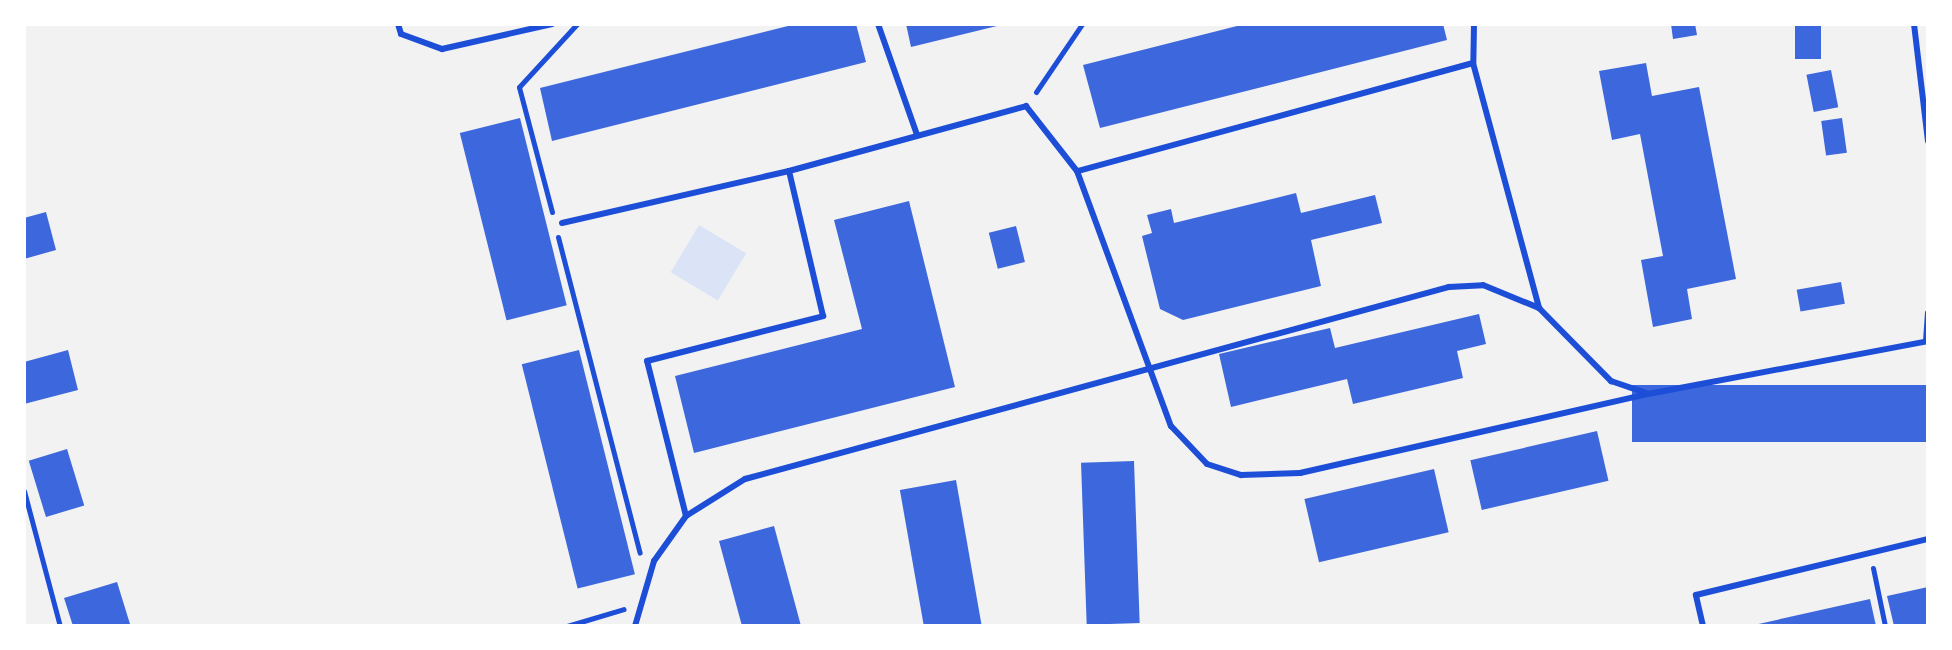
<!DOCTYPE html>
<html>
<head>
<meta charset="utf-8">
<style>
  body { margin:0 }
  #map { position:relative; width:1952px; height:650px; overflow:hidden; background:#f2f2f2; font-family:Mulish,sans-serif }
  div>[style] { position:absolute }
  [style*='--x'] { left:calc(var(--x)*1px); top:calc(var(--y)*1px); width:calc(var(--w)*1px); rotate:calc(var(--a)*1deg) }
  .green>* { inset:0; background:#dbe4f7; transform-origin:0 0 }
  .building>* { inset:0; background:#3d67dc; transform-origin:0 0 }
  .path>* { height:5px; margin:-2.5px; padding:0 2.5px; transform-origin:2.5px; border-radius:2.5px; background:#1d4ed8 }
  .service>* { height:6px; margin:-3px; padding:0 3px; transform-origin:3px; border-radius:3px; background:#1d4ed8 }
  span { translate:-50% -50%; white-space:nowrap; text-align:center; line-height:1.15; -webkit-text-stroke:8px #fff; paint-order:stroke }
  .frame { position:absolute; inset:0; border:26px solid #fff; pointer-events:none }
</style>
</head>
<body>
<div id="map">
  <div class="green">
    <div style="left:699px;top:225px;width:55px;height:55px;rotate:31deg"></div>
  </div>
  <div class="building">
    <div style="clip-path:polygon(796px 24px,856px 24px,866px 62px,552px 141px,540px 88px)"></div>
    <div style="clip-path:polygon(906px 24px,1001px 24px,1001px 25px,911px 47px)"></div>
    <div style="clip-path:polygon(1245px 24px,1443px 24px,1447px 40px,1100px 128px,1083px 65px)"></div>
    <div style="clip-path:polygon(1671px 24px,1695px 24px,1697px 35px,1673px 39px)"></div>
    <div style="left:1795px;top:24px;width:26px;height:35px"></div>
    <div style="clip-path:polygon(1646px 63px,1652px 96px,1699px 87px,1736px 279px,1687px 289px,1692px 319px,1653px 327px,1641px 260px,1663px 256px,1640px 134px,1612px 140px,1599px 71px)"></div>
    <div style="left:1831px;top:70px;width:38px;height:25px;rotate:79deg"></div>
    <div style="left:520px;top:118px;width:193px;height:62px;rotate:76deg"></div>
    <div style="left:1842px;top:118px;width:35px;height:21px;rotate:82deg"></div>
    <div style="clip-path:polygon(1296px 193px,1301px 213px,1375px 195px,1382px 223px,1311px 240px,1321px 286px,1183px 320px,1160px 309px,1142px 236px,1152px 233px,1147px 215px,1171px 209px,1174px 223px)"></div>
    <div style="clip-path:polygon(909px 201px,955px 387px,694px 453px,675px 376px,862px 329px,834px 220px)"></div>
    <div style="clip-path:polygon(46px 212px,56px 250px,24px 259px,24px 218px)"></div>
    <div style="left:1016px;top:226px;width:37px;height:28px;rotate:76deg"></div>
    <div style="left:1841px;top:282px;width:22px;height:45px;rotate:80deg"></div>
    <div style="clip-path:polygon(1479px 314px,1486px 344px,1457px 351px,1463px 378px,1353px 404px,1347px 379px,1231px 407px,1219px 354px,1330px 328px,1335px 348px)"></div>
    <div style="clip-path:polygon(68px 350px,78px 390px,24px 404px,24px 362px)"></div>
    <div style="left:579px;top:350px;width:231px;height:59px;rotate:76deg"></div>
    <div style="left:1928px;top:385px;width:57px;height:296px;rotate:90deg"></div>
    <div style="left:1597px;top:431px;width:51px;height:130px;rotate:77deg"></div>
    <div style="left:67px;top:449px;width:59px;height:40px;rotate:73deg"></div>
    <div style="left:1134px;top:461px;width:162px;height:53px;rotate:88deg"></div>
    <div style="left:1434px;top:469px;width:65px;height:133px;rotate:77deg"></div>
    <div style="left:956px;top:480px;width:148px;height:57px;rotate:80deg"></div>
    <div style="clip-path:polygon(774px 526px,801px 626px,742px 626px,719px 541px)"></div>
    <div style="clip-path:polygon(117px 582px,130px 624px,73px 626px,64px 598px)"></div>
    <div style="clip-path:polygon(1928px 587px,1928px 626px,1894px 626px,1887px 596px)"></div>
    <div style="clip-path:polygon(1870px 599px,1876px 626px,1754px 626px,1754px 625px)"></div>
  </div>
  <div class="path">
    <div style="--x:1036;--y:92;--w:82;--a:-55.9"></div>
    <div style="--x:552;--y:212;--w:129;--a:-104.8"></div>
    <div style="--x:519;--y:87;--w:86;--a:-47.4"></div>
    <div style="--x:558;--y:237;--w:326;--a:75.5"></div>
    <div style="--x:24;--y:491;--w:140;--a:75.1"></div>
    <div style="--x:1873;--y:568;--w:59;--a:78.3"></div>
    <div style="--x:567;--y:626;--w:59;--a:-16.6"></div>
  </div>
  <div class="service">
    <div style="--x:398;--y:24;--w:10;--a:73"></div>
    <div style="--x:401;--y:34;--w:44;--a:20.1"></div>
    <div style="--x:442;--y:49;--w:113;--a:-12.8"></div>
    <div style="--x:878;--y:24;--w:118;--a:70.6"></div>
    <div style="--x:1474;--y:24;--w:39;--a:91"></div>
    <div style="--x:1473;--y:63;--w:254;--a:74.9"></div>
    <div style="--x:1914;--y:24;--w:118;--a:83.2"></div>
    <div style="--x:1473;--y:63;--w:410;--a:164.7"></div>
    <div style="--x:1077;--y:171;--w:272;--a:69.8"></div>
    <div style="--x:1171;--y:426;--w:52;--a:46.5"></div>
    <div style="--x:1207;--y:464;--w:36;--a:18"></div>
    <div style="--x:1241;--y:475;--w:59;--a:-1.9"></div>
    <div style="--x:1300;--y:473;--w:356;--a:-12.8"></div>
    <div style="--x:562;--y:223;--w:233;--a:-12.9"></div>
    <div style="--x:789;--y:171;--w:246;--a:-15.3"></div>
    <div style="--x:1026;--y:106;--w:83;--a:51.9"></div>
    <div style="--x:1926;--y:341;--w:28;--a:-86"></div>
    <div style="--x:686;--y:516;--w:160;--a:-104.1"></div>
    <div style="--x:647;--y:361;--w:182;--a:-14.3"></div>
    <div style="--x:823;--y:316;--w:149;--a:-103.2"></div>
    <div style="--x:635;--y:626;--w:68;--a:-73.7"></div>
    <div style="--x:654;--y:561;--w:55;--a:-54.6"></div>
    <div style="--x:686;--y:516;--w:70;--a:-32.1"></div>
    <div style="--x:745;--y:479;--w:730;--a:-15.26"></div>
    <div style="--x:1449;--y:287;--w:34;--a:-3"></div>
    <div style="--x:1483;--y:285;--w:61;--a:22.3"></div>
    <div style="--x:1539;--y:308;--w:103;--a:45.4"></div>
    <div style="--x:1611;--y:381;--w:39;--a:19"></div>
    <div style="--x:1648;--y:394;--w:285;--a:-10.7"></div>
    <div style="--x:1703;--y:626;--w:32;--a:-103"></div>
    <div style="--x:1696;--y:595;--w:239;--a:-13.6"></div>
  </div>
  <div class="frame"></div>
</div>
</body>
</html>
